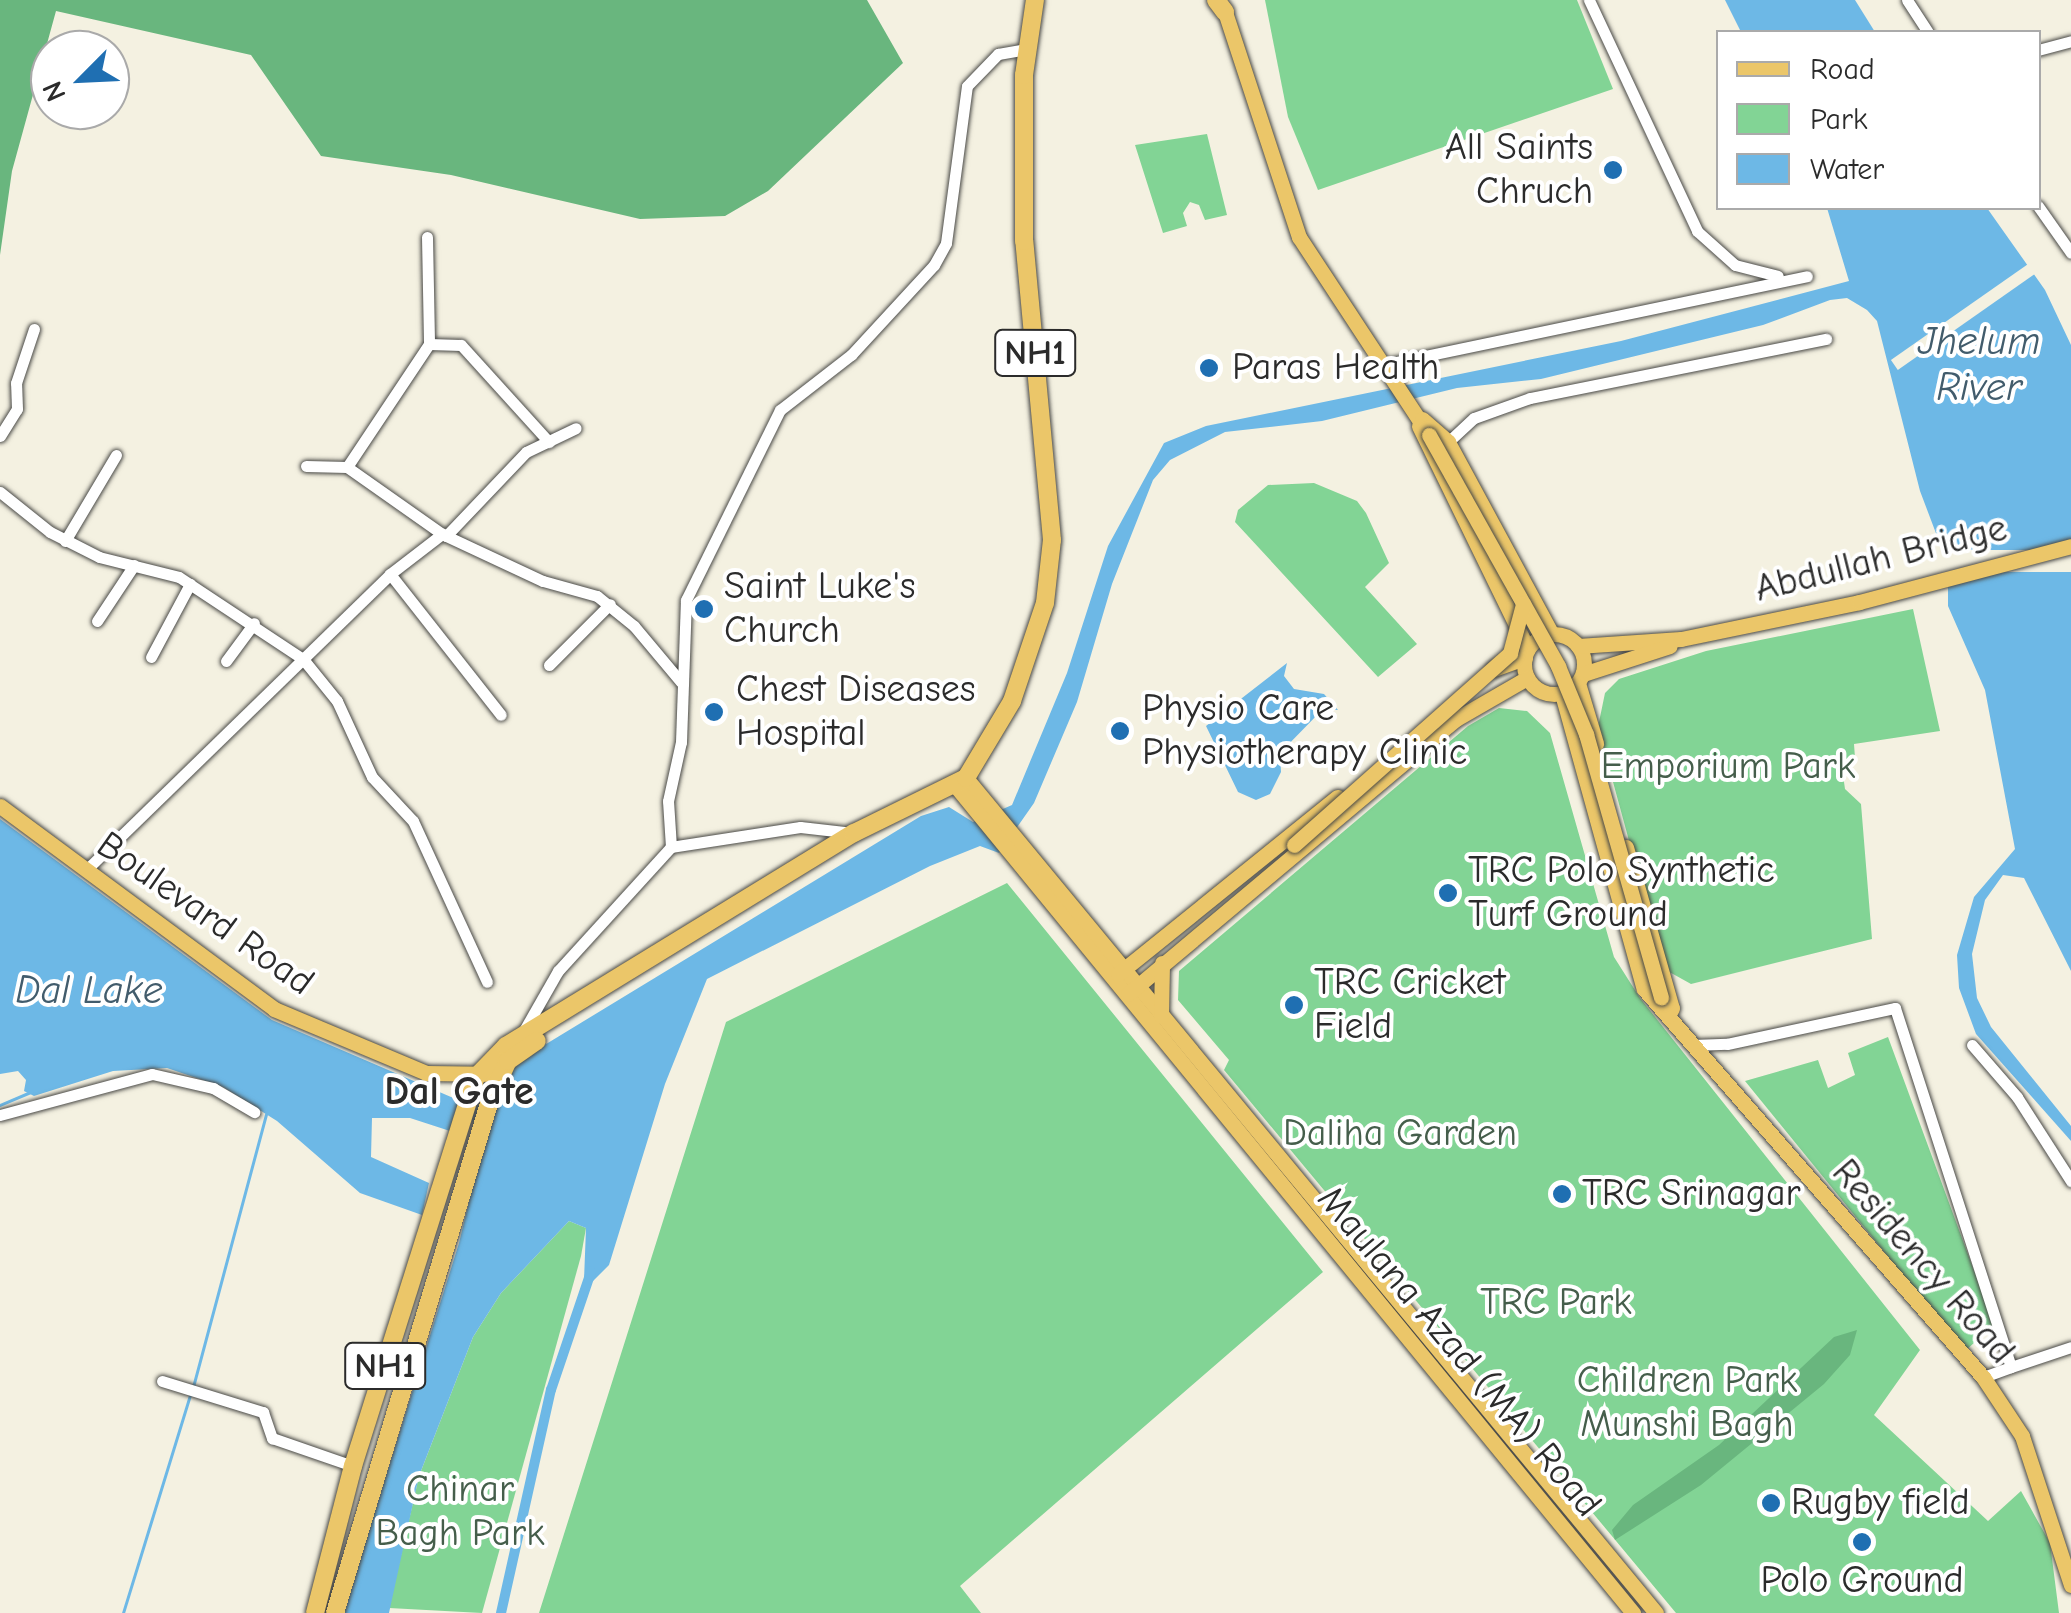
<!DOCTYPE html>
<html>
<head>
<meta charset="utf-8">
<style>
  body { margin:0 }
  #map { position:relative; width:2071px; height:1613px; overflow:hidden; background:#f4f1e1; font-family:"Comic Neue",sans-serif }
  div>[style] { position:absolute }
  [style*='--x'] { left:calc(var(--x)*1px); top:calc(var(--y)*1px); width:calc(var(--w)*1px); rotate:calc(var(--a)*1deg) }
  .green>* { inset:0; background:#82d495 }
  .forest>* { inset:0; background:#69b67e }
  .water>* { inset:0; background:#6db8e6 }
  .pier>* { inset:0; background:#f4f1e1; transform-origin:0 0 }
  .stream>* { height:2.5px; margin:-1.25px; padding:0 1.25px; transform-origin:1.25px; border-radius:1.25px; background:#6db8e6 }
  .canal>* { height:10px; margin:-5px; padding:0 5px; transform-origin:5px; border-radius:5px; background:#6db8e6 }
  .roads { filter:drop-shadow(0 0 2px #494946) drop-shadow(0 0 2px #494946) }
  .minor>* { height:11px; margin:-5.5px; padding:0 5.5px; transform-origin:5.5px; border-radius:5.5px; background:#fff }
  .major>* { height:15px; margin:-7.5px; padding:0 7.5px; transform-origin:7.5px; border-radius:7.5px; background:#ebc669 }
  .major>.ring { margin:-7.5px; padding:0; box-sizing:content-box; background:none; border:15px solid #ebc669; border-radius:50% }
  .highway>* { height:18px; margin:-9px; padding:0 9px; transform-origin:9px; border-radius:9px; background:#ebc669 }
  .bridges { filter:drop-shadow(0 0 2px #494946) drop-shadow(0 0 2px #494946) }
  .major-bridge>* { height:15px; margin:-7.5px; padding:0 7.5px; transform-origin:7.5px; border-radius:7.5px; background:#ebc669 }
  .dots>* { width:28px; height:28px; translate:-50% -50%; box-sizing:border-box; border:5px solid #fff; border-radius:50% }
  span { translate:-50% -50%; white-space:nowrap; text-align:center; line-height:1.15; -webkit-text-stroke:8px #fff; paint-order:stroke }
  .shield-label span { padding:2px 8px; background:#fff; border:2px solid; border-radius:8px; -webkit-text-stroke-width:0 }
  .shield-label { font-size:35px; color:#2b2b2b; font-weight:700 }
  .poi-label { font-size:38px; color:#2b2b2b }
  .right { translate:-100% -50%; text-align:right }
  .left { translate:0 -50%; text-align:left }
  .street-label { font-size:38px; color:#2b2b2b }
  .park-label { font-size:38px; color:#455e4b }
  .water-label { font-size:40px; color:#425c6c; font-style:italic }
  .neighbourhood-label { font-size:40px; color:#2b2b2b; font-weight:700 }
  .legend { position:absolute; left:1716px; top:30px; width:325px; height:180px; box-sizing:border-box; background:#fff; border:2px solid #aaa; margin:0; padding:12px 18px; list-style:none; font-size:30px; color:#2b2b2b }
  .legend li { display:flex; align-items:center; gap:20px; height:50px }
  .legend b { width:50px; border:2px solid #aaa }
  .north { position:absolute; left:30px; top:30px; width:100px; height:100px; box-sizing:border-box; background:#fff; border:2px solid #aaa; border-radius:50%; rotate:246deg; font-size:28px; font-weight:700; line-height:40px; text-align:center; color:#2b2b2b }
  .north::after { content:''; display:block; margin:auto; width:35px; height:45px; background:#1f6fb2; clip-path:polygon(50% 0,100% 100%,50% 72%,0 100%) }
</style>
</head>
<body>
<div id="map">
  <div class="green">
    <div style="clip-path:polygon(1265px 0,1577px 0,1613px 89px,1318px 190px,1288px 117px)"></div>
    <div style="clip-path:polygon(1207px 134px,1227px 215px,1205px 220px,1199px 205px,1190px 202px,1183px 213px,1187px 226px,1163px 233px,1135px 145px)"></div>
    <div style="clip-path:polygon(1314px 483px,1357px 501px,1366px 513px,1389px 563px,1365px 587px,1417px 644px,1378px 677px,1235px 522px,1238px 510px,1268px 485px)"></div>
    <div style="clip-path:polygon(1913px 609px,1940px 731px,1854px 744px,1855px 758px,1843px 775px,1845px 789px,1861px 804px,1872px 939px,1691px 984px,1664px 969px,1598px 727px,1605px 693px,1619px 679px,1706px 651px)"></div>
    <div style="clip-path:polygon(1499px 708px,1527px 711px,1550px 733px,1614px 957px,1640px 998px,1920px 1350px,1874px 1415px,1988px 1521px,2021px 1491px,2050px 1543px,2059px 1613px,1676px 1613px,1224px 1070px,1229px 1060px,1178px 1000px,1179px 971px,1468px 726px)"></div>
    <div style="clip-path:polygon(1007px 883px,1323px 1272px,960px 1586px,981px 1613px,539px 1613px,726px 1022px)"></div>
    <div style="clip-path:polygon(1888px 1037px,1994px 1325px,1965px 1351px,1745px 1081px,1818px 1060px,1828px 1088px,1855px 1075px,1848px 1053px)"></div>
    <div style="clip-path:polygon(569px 1221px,586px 1228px,581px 1256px,482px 1613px,389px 1608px,419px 1476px,473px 1337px,501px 1293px)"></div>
  </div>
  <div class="forest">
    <div style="clip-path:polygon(0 0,867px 0,903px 63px,768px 191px,725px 216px,640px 219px,451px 175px,321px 156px,251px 55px,56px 11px,12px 171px,0 255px)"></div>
    <div style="clip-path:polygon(1857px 1330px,1850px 1355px,1824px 1384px,1701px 1485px,1615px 1540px,1612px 1530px,1633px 1505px,1719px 1445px,1834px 1337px)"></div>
  </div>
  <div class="water">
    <div style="clip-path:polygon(1725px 0,1855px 0,1875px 32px,1741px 32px)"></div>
    <div style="clip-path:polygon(1827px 208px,1987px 208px,2045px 290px,2071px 345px,2071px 971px,2024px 878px,2003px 875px,1985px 900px,1972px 954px,1977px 998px,1991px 1027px,2071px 1126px,2071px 1141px,1976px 1034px,1959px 988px,1957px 955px,1974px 897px,2015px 849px,1985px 690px,1948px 606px,1948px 565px,1920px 491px,1877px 321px,1867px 310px,1847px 298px,1830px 300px,1763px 325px,1541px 379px,1457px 388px,1322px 421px,1225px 432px,1170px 460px,1153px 480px,1112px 584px,1077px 702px,1034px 803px,999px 853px,980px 846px,930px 866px,707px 979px,665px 1084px,609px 1265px,593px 1281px,584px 1280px,586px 1228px,569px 1221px,501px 1293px,473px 1337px,419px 1476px,389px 1613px,343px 1613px,459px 1243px,487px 1127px,455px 1115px,450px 1131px,410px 1118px,372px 1118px,371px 1157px,429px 1183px,422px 1215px,360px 1193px,277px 1121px,223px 1087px,167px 1068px,113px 1071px,34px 1096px,24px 1091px,26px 1080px,18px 1071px,0 1074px,0 819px,272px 1020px,458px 1100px,492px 1107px,514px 1065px,533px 1052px,921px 816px,949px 807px,973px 822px,1012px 805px,1067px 673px,1108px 546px,1164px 443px,1206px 426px,1621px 341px,1849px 281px)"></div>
    <div style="clip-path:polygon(1287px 663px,1284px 676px,1294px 689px,1324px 694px,1338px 710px,1323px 709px,1280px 753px,1281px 772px,1270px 794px,1256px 800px,1238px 792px,1206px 726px)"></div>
  </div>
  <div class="pier">
    <div style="left:2031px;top:262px;width:12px;height:171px;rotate:55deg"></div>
    <div style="left:2071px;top:550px;width:22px;height:131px;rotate:90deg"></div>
  </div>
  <div class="stream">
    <div style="--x:0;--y:1105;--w:34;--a:-23"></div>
    <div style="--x:193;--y:1387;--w:282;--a:-75"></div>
    <div style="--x:123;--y:1613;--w:228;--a:-72.9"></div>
  </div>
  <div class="canal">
    <div style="--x:501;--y:1613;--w:229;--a:-77.4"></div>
    <div style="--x:551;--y:1390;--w:125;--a:-71.3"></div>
  </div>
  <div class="roads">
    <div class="minor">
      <div style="--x:1589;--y:0;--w:255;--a:64.9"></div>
      <div style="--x:1697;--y:231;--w:51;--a:41.8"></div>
      <div style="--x:1735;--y:265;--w:44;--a:14.3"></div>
      <div style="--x:1907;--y:0;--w:38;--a:57"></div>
      <div style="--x:2038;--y:50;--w:34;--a:-15"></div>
      <div style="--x:2038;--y:206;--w:57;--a:54.9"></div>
      <div style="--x:427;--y:237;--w:107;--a:88.9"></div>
      <div style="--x:429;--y:344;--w:32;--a:2"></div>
      <div style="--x:461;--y:345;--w:131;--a:47.8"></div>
      <div style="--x:1382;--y:365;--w:434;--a:-11.8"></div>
      <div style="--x:0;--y:436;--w:32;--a:-58"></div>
      <div style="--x:17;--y:409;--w:26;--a:-92"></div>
      <div style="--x:16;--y:383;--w:57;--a:-71.6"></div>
      <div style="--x:1448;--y:442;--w:35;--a:-43"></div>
      <div style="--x:1474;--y:418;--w:59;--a:-19.7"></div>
      <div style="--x:1530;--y:398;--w:302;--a:-11.3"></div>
      <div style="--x:306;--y:466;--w:41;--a:1.4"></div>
      <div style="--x:347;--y:467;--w:116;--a:35.2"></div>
      <div style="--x:442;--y:534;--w:111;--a:25"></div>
      <div style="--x:543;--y:581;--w:56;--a:15.5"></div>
      <div style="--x:597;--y:596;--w:48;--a:39"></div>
      <div style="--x:634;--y:626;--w:73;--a:50"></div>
      <div style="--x:347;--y:467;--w:148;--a:-56.3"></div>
      <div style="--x:0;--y:492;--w:64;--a:38.7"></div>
      <div style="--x:50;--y:532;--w:55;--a:27"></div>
      <div style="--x:99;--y:557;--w:82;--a:14"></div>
      <div style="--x:179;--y:577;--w:149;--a:33.5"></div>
      <div style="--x:303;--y:659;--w:54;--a:51"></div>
      <div style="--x:337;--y:701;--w:84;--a:65.3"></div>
      <div style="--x:372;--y:777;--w:60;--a:47"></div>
      <div style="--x:413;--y:821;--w:177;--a:65.3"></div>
      <div style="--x:446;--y:536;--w:116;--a:-46.4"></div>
      <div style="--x:526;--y:452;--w:55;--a:-25.6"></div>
      <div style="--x:65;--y:541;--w:100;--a:-59.3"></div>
      <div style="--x:390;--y:574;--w:179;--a:51.8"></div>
      <div style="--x:97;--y:621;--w:67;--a:-56.5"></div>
      <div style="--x:151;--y:657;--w:83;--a:-61.9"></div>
      <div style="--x:226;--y:661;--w:47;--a:-53.6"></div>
      <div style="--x:549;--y:665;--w:86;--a:-45"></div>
      <div style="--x:853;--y:833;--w:53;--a:-173.5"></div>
      <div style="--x:800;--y:827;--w:131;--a:171.2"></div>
      <div style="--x:671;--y:847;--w:46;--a:-93.7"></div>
      <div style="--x:668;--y:801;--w:60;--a:-77.6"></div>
      <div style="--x:681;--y:742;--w:142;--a:-88"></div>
      <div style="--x:686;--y:600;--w:212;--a:-63.7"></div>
      <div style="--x:780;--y:410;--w:90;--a:-37.8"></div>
      <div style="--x:851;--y:355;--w:122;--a:-47.3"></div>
      <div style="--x:934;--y:265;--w:25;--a:-61"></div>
      <div style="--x:946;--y:243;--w:158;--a:-82.4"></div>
      <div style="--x:967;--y:86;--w:45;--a:-45.9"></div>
      <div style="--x:998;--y:54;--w:29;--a:-10"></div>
      <div style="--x:86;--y:870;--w:424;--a:-44.2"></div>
      <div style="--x:390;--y:574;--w:66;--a:-37.6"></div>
      <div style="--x:522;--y:1034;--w:73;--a:-60.3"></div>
      <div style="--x:558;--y:971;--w:168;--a:-47.7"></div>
      <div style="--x:1692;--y:1045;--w:35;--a:-2"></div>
      <div style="--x:1727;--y:1044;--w:172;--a:-12.1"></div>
      <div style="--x:1895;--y:1008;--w:377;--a:72.1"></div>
      <div style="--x:2011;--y:1367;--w:30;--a:160"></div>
      <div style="--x:1972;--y:1045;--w:69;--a:49.1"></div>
      <div style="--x:2017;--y:1097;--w:100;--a:57.3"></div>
      <div style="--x:0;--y:1115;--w:157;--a:-15.1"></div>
      <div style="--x:152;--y:1074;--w:63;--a:12.9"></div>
      <div style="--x:213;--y:1088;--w:48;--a:30.3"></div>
      <div style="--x:2011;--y:1367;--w:63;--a:-18.4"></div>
      <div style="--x:162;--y:1381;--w:106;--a:17.1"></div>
      <div style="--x:263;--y:1412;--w:28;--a:71"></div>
      <div style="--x:272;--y:1438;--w:86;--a:19.1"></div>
    </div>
    <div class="major">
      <div style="--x:1225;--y:12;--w:237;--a:71.8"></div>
      <div style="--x:1299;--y:237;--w:237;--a:56.7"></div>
      <div style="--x:1422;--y:419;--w:35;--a:41"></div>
      <div style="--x:1448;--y:442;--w:218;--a:61.6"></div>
      <div style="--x:1419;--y:426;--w:248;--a:64"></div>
      <div class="ring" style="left:1524px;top:634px;width:45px;height:45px"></div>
      <div style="--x:1578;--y:646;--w:103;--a:-3.9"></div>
      <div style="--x:1681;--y:639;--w:182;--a:-11.7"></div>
      <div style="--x:1859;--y:602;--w:219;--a:-14.8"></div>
      <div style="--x:1494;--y:669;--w:33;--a:-20"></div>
      <div style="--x:1583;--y:674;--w:91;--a:-17.8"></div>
      <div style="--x:1578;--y:683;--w:63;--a:73.3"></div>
      <div style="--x:1562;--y:694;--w:306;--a:74.5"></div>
      <div style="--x:1644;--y:989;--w:515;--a:48.86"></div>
      <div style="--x:1983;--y:1377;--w:71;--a:56.5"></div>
      <div style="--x:2022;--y:1436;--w:157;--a:71.8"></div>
      <div style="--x:966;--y:778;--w:1083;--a:50.43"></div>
      <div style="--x:954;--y:784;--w:1072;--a:50.68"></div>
      <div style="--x:0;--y:806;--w:341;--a:36.5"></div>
      <div style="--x:274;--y:1009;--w:165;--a:22.8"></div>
      <div style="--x:426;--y:1073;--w:74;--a:0.8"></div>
      <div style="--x:1626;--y:847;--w:167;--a:74.1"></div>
      <div style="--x:1672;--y:1008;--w:9;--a:117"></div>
      <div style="--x:1118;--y:974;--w:282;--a:-38.9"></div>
      <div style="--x:1128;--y:994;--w:428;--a:-40"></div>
      <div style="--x:1456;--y:719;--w:82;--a:-30"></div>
      <div style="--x:1161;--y:1016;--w:53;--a:-88.9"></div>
    </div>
    <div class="highway">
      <div style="--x:1216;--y:0;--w:15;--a:53"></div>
      <div style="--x:315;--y:1613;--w:152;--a:-75.5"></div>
      <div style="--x:353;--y:1466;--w:407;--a:-72.5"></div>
      <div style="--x:475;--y:1078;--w:45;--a:-45.9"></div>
      <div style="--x:506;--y:1046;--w:408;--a:-31.5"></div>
      <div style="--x:854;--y:833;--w:125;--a:-26.2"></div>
      <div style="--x:966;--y:778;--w:90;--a:-59.1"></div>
      <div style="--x:1012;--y:701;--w:103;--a:-71.4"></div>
      <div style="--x:1045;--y:603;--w:63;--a:-83.7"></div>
      <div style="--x:1052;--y:540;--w:300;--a:-95.3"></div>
      <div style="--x:1024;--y:241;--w:166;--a:-90"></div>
      <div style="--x:1024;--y:75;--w:76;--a:-81.7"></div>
      <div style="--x:335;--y:1613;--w:539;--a:-73.18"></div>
      <div style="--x:491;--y:1097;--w:40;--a:-65"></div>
      <div style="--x:508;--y:1061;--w:35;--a:-35"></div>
    </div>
  </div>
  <div class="bridges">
    <div class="major-bridge">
      <div style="--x:1429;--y:435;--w:265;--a:60.8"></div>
      <div style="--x:1558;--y:666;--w:74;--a:67.6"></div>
      <div style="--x:1586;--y:734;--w:274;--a:74.1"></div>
      <div style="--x:1294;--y:845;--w:289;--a:-41.6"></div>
      <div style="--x:1510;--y:653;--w:51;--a:-75.1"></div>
    </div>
  </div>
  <div class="dots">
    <div style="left:1613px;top:170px;background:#1f6fb2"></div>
    <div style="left:1209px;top:368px;background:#1f6fb2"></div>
    <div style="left:704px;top:609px;background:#1f6fb2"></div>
    <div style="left:714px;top:712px;background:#1f6fb2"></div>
    <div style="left:1120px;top:731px;background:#1f6fb2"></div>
    <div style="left:1448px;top:893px;background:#1f6fb2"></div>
    <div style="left:1294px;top:1005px;background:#1f6fb2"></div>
    <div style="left:1562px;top:1194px;background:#1f6fb2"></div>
    <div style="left:1771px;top:1503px;background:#1f6fb2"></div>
    <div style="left:1862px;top:1542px;background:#1f6fb2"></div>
  </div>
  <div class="shield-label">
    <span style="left:1035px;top:353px">NH1</span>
    <span style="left:385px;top:1366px">NH1</span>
  </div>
  <div class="poi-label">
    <span class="right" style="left:1593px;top:170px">All Saints<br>Chruch</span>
    <span class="left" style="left:1232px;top:368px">Paras Health</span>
    <span class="left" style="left:724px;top:609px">Saint Luke's<br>Church</span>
    <span class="left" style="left:736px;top:712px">Chest Diseases<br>Hospital</span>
    <span class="left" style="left:1142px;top:731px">Physio Care<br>Physiotherapy Clinic</span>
    <span class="left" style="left:1468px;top:893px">TRC Polo Synthetic<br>Turf Ground</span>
    <span class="left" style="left:1314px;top:1005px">TRC Cricket<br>Field</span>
    <span class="left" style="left:1582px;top:1194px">TRC Srinagar</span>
    <span class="left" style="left:1791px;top:1503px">Rugby field</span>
    <span style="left:1862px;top:1581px">Polo Ground</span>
  </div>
  <div class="street-label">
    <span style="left:1881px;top:559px;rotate:-14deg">Abdullah Bridge</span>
    <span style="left:205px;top:914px;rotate:35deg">Boulevard Road</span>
    <span style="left:1923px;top:1262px;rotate:49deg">Residency Road</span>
    <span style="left:1459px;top:1352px;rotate:50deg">Maulana Azad (MA) Road</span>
  </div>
  <div class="park-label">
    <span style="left:1728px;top:767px">Emporium Park</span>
    <span style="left:1400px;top:1134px">Daliha Garden</span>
    <span style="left:1556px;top:1303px">TRC Park</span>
    <span style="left:1687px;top:1403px">Children Park<br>Munshi Bagh</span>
    <span style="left:460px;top:1512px">Chinar<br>Bagh Park</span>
  </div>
  <div class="water-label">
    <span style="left:1979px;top:364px">Jhelum<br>River</span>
    <span style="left:89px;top:990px">Dal Lake</span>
  </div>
  <div class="neighbourhood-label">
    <span style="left:459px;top:1091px">Dal Gate</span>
  </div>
  <ul class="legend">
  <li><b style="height:12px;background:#ebc669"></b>Road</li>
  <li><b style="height:28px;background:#82d495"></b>Park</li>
  <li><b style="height:28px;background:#6db8e6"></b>Water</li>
  </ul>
  <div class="north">N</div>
</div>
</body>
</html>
